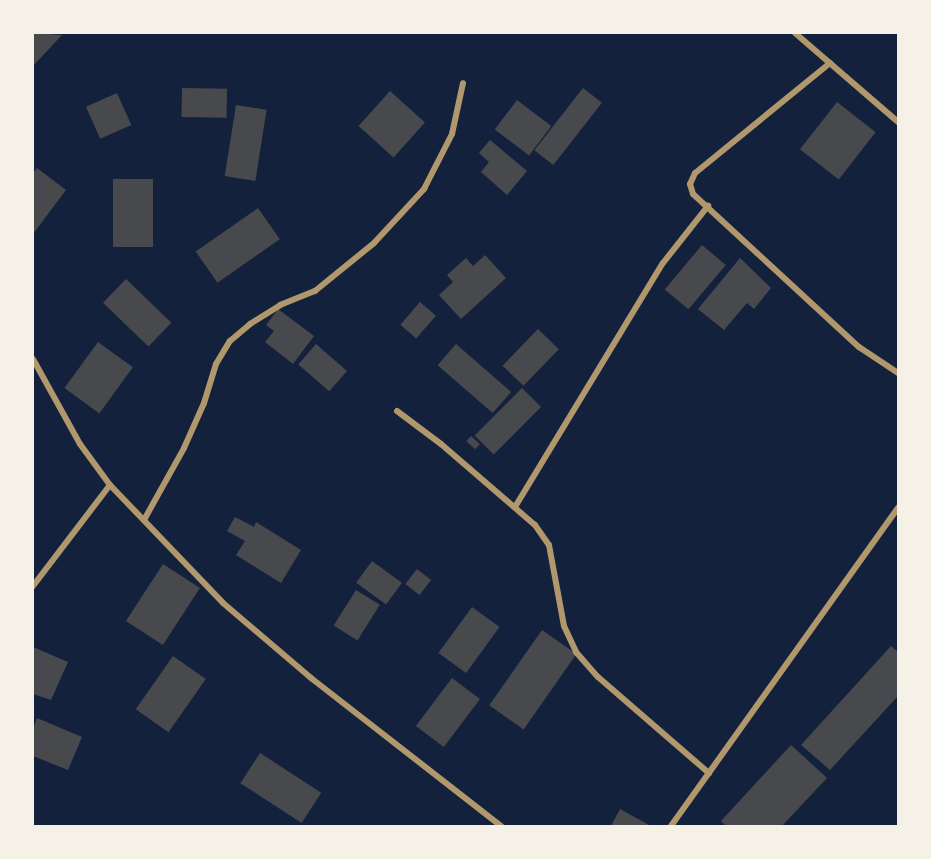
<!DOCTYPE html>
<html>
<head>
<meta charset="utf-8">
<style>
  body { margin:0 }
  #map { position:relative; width:931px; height:859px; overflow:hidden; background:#14213d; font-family:Signika,sans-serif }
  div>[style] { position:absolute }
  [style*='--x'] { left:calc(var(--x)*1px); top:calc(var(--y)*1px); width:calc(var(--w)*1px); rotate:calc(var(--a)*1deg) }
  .building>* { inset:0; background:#48494c; transform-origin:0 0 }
  .minor>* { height:6px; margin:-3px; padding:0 3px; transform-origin:3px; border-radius:3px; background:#b1986c }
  span { translate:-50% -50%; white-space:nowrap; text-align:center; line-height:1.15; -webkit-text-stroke:4.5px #f6f1e7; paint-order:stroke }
  .frame { position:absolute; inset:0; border:34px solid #f6f1e7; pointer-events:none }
</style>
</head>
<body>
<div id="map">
  <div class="building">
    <div style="clip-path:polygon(33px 33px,62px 35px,33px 66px)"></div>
    <div style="left:182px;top:88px;width:45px;height:29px;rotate:1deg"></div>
    <div style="left:583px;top:88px;width:24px;height:79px;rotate:38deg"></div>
    <div style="left:390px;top:91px;width:47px;height:47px;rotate:42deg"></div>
    <div style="left:117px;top:93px;width:35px;height:34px;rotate:66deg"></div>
    <div style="left:517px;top:100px;width:43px;height:37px;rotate:37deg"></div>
    <div style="left:837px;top:102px;width:49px;height:60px;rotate:38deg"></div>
    <div style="left:236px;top:105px;width:31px;height:72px;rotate:9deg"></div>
    <div style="clip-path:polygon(490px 140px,527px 171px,507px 195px,481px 172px,489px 162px,479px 153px)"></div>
    <div style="clip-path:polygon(37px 168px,66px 190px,33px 234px,33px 173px)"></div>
    <div style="left:113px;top:179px;width:40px;height:68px"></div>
    <div style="left:258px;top:208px;width:38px;height:76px;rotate:55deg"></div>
    <div style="left:702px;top:245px;width:31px;height:58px;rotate:40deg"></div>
    <div style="clip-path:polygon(485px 255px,506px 278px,461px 319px,439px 295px,453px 282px,447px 275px,466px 258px,473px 266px)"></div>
    <div style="clip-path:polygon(740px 258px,771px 288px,754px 309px,747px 303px,724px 330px,698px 309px)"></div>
    <div style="left:126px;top:279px;width:63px;height:33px;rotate:44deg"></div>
    <div style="left:420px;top:302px;width:21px;height:30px;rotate:41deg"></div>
    <div style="clip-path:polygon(278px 309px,314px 336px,293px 364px,265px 342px,274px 331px,266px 325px)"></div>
    <div style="left:538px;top:329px;width:29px;height:51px;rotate:44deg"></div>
    <div style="left:98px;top:342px;width:43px;height:57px;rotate:36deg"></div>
    <div style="left:316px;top:344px;width:41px;height:27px;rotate:41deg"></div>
    <div style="left:456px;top:344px;width:73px;height:28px;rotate:41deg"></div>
    <div style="left:522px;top:388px;width:27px;height:67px;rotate:45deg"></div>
    <div style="left:471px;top:436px;width:12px;height:7px;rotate:42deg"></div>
    <div style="clip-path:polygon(235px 517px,254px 527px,256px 522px,301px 550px,281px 583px,236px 555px,245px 541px,227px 531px)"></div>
    <div style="left:372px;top:561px;width:37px;height:27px;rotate:36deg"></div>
    <div style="left:163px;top:564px;width:44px;height:68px;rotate:33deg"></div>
    <div style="left:417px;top:569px;width:18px;height:19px;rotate:38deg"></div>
    <div style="left:356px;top:590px;width:28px;height:42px;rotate:32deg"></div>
    <div style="left:472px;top:607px;width:34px;height:57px;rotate:36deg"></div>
    <div style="left:542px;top:630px;width:42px;height:92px;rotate:35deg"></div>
    <div style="clip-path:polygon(891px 646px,898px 652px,898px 696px,830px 770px,801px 745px)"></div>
    <div style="clip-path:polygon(33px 647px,68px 662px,51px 700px,33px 694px)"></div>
    <div style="left:173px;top:656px;width:40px;height:65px;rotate:35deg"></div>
    <div style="left:452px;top:678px;width:35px;height:60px;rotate:37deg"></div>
    <div style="clip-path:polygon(37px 718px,82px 737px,68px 770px,33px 756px,33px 729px)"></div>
    <div style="clip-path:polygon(791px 745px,827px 778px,782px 826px,726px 826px,721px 821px)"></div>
    <div style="left:260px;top:753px;width:73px;height:36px;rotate:33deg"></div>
    <div style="clip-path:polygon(620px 809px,651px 826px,611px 826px)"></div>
  </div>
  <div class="minor">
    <div style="--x:795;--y:33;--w:136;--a:40.8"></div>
    <div style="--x:830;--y:63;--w:174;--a:140.8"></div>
    <div style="--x:695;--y:173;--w:12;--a:114"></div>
    <div style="--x:690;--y:184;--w:10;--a:73"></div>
    <div style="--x:693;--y:194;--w:226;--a:42.7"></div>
    <div style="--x:859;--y:347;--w:47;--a:33.7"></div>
    <div style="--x:33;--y:359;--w:97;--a:61.1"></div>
    <div style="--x:80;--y:444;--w:51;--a:53.8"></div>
    <div style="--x:110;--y:485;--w:163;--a:46.2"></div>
    <div style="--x:223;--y:603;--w:116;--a:40.4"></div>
    <div style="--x:311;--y:678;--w:241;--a:37.9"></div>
    <div style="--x:397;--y:411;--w:55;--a:36.9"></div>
    <div style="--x:441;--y:444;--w:124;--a:40.8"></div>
    <div style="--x:535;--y:525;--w:24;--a:55"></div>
    <div style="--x:549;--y:545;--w:82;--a:79.5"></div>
    <div style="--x:564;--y:626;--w:29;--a:65"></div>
    <div style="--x:576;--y:652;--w:33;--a:49"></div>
    <div style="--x:598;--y:677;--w:147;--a:40.9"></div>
    <div style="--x:515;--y:507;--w:285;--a:-58.8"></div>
    <div style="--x:663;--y:263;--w:73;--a:-51.7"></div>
    <div style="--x:144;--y:520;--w:82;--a:-60.9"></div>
    <div style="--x:184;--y:448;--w:49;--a:-66"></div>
    <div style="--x:204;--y:403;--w:41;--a:-72.9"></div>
    <div style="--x:216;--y:364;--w:27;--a:-59"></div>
    <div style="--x:230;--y:341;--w:26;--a:-40"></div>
    <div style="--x:250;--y:324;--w:36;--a:-32"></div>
    <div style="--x:280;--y:305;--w:38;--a:-22"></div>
    <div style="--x:315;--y:291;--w:76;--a:-39.1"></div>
    <div style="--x:374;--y:243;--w:74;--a:-47.2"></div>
    <div style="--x:424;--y:189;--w:62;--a:-63"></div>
    <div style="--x:452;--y:134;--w:52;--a:-77.8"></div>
    <div style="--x:33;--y:586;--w:127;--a:-52.7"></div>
    <div style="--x:671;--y:826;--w:391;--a:-54.5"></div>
  </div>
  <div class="frame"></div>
</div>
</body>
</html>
